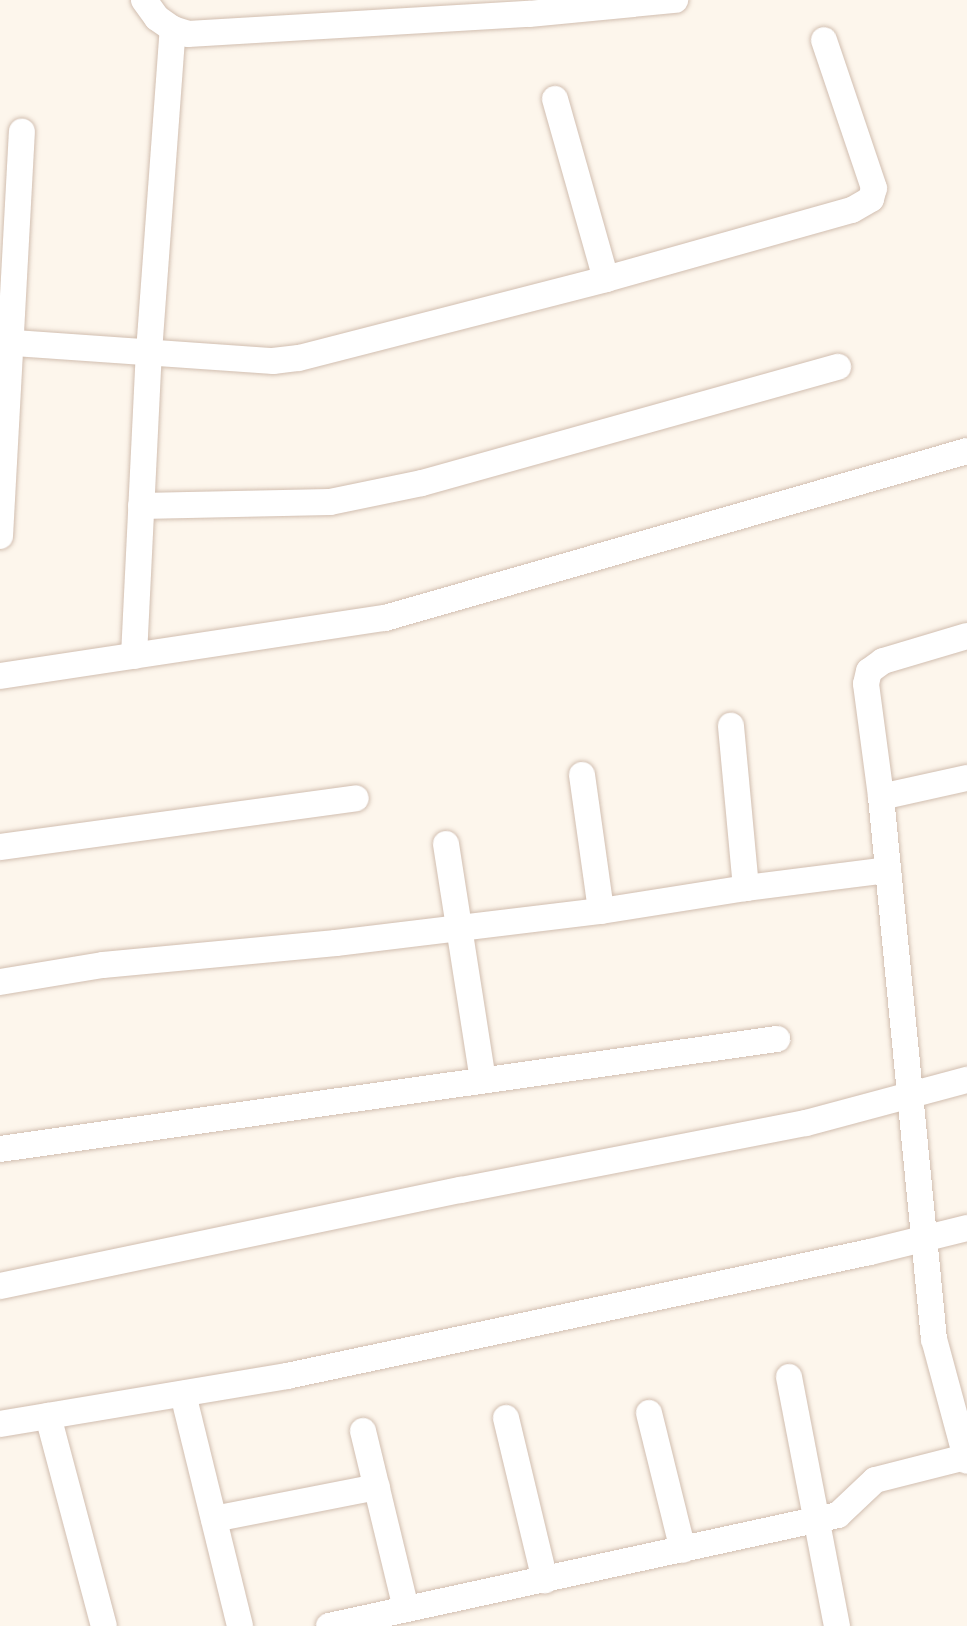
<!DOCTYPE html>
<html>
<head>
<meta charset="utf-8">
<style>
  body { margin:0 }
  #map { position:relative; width:967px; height:1626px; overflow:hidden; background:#fdf6ec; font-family:"Archivo Narrow",sans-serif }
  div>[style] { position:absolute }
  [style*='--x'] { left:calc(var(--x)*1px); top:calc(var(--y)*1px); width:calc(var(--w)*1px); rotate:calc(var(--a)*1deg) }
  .roads { filter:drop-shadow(0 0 2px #d1beb0) drop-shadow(0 0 2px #d1beb0) }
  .minor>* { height:26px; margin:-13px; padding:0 13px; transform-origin:13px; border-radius:13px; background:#fff }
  span { translate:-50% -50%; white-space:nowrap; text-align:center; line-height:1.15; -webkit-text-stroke:5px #fffaf3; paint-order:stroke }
</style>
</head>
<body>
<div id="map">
  <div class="roads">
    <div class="minor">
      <div style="--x:144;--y:0;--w:22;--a:54"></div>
      <div style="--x:157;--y:18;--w:19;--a:35"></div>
      <div style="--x:173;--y:29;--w:16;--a:18"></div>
      <div style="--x:188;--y:34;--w:342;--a:-3.4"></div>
      <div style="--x:529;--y:14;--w:147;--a:-5.5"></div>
      <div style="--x:555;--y:99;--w:187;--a:74.2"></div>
      <div style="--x:0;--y:342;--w:274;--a:4"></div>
      <div style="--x:273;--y:361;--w:26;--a:-7"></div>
      <div style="--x:299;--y:358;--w:317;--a:-14.4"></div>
      <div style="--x:606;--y:279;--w:255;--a:-15.7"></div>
      <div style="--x:852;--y:210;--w:22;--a:-30"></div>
      <div style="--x:871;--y:199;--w:11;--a:-75"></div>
      <div style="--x:874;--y:188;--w:156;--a:-108.7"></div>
      <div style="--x:141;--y:506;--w:189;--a:-1.2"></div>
      <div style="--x:330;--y:502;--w:94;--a:-11.7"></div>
      <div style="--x:422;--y:483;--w:432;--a:-15.6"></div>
      <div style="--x:0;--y:536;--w:405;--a:-86.9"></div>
      <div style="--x:967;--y:636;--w:88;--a:163.4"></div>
      <div style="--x:883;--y:661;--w:17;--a:144"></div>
      <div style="--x:869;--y:671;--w:13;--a:103"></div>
      <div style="--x:866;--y:684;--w:114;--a:82.4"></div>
      <div style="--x:881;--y:797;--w:545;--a:84.42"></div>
      <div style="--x:934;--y:1339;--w:126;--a:74.9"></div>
      <div style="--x:134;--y:656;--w:304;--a:-87.2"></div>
      <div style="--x:149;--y:352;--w:324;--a:-85.8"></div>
      <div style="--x:0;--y:676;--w:389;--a:-8.6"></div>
      <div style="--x:385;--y:618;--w:605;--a:-16.01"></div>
      <div style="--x:582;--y:775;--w:137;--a:82"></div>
      <div style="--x:881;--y:797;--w:88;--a:-12.5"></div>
      <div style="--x:446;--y:844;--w:239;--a:81.1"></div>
      <div style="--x:0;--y:847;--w:359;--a:-7.8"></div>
      <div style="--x:746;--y:888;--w:143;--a:-7.2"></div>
      <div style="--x:0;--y:982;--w:104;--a:-9.4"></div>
      <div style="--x:103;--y:965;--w:234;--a:-5.4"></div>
      <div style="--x:336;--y:943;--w:267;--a:-6.9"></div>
      <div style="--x:601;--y:911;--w:147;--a:-9"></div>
      <div style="--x:746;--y:888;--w:163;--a:-95.3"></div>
      <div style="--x:0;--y:1149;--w:785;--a:-8.06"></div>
      <div style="--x:0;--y:1286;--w:471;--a:-11.8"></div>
      <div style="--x:461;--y:1190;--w:351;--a:-11"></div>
      <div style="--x:806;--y:1123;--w:167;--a:-15"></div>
      <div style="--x:789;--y:1377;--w:254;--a:79.1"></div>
      <div style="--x:183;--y:1394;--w:239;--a:76.2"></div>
      <div style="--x:649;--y:1413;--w:141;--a:76.1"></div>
      <div style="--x:48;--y:1416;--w:217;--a:75.1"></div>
      <div style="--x:506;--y:1418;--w:167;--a:76.5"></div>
      <div style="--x:0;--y:1424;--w:291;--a:-9.5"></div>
      <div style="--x:287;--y:1376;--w:596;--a:-12.01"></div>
      <div style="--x:870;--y:1252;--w:100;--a:-13.9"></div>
      <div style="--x:363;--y:1431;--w:183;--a:76.4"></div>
      <div style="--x:214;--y:1519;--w:166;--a:-11.1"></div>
      <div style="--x:329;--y:1626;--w:521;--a:-12.3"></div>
      <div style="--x:838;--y:1515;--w:51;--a:-43.4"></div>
      <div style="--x:875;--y:1480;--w:94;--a:-14.2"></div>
    </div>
  </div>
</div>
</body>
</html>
